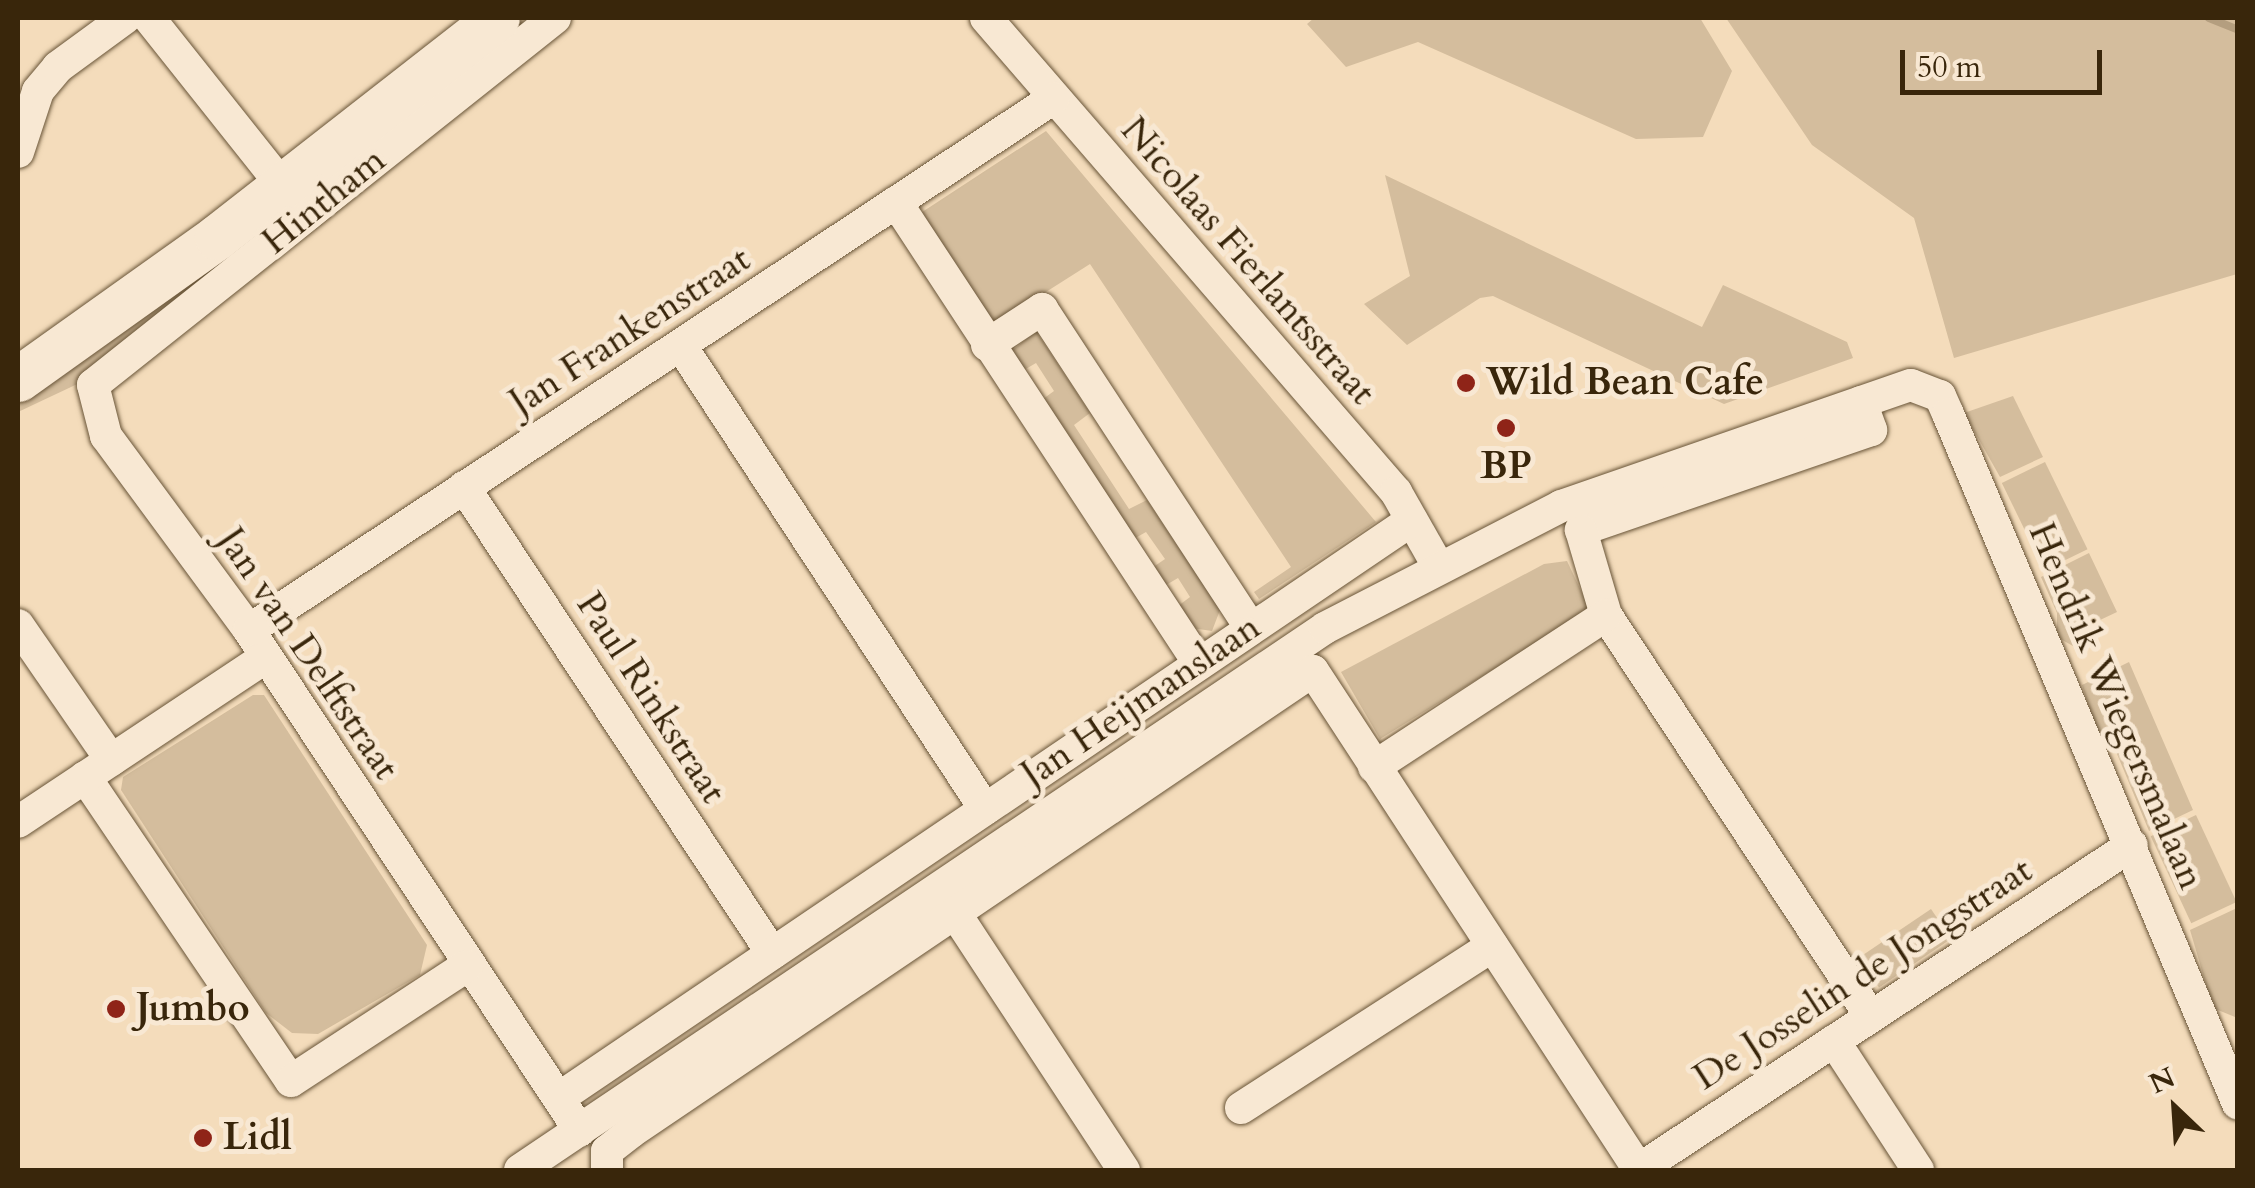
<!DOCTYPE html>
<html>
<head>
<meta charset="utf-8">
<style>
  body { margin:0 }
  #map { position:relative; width:2255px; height:1188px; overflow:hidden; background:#f4dcbb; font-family:Cardo,serif }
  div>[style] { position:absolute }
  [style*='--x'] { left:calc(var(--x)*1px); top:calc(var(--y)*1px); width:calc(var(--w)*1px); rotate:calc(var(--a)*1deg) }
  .green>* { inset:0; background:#d4bd9d; transform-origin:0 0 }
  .stream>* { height:8px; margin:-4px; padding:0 4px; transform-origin:4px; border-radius:4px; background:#b49e7f }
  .roads { filter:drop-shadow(0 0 2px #685437) drop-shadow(0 0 2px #685437) }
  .street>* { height:32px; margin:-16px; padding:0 16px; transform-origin:16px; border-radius:16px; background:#f8e8d3 }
  .secondary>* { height:45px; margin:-22.5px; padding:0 22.5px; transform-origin:22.5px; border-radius:22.5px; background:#f8e8d3 }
  .dots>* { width:28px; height:28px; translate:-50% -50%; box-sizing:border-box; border:5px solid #f8e8d3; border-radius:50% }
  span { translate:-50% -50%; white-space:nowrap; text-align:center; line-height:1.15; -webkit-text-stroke:10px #f8e8d3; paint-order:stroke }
  .street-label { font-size:38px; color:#39260b }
  .poi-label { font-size:38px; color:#39260b; font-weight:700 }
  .left { translate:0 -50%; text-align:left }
  .frame { position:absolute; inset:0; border:20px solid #39260b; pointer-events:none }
  .north { position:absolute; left:2125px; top:1058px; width:100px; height:100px; -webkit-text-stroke:8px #f8e8d3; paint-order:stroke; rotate:335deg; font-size:28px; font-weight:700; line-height:40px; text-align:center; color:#39260b }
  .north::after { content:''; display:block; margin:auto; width:35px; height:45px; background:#39260b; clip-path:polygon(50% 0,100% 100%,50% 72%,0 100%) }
  .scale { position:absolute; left:1900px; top:50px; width:202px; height:45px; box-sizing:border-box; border:5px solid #39260b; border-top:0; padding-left:12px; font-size:30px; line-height:35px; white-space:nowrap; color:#39260b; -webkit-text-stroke:8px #f8e8d3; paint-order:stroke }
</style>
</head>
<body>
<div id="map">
  <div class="green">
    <div style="clip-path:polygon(1314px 18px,1700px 18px,1732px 71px,1703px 137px,1636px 139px,1418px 42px,1346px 67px,1307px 24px)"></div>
    <div style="clip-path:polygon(1726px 18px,2237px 18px,2237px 274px,1954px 358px,1914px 218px,1812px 145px)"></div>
    <div style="clip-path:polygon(1046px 131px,1376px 522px,1259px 599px,1254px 592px,1291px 567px,1090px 264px,983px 332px,910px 220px)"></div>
    <div style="clip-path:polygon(1385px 175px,1702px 327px,1723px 285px,1847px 342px,1853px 358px,1724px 404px,1493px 296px,1480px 298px,1407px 345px,1364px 304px,1410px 276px)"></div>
    <div style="clip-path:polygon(203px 260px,215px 275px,88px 379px,18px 412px,18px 402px)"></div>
    <div style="clip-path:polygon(1036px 331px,1090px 413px,1074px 425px,1129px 509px,1147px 500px,1220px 610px,1212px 631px,1185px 627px,1174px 609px,1190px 597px,1178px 578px,1161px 588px,1149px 570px,1165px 559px,1146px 532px,1130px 541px,1039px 402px,1054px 391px,1036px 363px,1019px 373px,1013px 350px)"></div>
    <div style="clip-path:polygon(2013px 396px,2043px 457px,2000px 477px,1964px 413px)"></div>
    <div style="left:2045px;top:462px;width:97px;height:48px;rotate:64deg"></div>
    <div style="clip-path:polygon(2089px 553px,2117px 612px,2081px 629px,2089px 646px,2080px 650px,2057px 637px,2057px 613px,2041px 577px)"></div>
    <div style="clip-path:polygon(1567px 561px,1590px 610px,1380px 739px,1341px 672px,1544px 564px)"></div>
    <div style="clip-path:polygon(2129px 662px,2193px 810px,2149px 831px,2110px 737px,2097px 732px,2082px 685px)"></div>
    <div style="clip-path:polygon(253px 695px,264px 695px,427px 945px,420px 975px,318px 1034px,292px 1033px,266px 1013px,121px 790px,123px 777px)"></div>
    <div style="left:2196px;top:815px;width:96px;height:50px;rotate:65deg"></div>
    <div style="clip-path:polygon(2237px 908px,2237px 1016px,2235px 1017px,2213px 1008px,2190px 930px)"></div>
    <div style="left:1931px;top:909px;width:36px;height:87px;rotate:56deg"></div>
  </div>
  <div class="stream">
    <div style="--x:2209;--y:18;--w:31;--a:22"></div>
  </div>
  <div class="roads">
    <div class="street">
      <div style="--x:149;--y:18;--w:213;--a:51.5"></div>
      <div style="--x:555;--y:18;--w:590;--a:141.54"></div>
      <div style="--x:93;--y:385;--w:53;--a:75.7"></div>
      <div style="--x:106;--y:436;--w:241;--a:53.6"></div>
      <div style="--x:249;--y:630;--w:600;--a:56.55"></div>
      <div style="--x:986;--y:18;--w:627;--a:49.14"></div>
      <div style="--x:1396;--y:492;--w:85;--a:60.4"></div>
      <div style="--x:18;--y:152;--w:64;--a:-71.8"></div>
      <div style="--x:38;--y:91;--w:31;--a:-50"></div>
      <div style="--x:58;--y:67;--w:83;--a:-36.2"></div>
      <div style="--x:896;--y:202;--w:550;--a:56.71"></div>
      <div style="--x:987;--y:345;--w:66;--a:-33.2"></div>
      <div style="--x:1042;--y:309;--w:380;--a:56.8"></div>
      <div style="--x:681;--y:346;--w:554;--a:56.71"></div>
      <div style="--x:1861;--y:402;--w:30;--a:70"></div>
      <div style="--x:1871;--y:430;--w:307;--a:161"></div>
      <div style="--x:1581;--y:530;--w:89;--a:73.6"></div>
      <div style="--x:1606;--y:615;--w:481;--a:56.6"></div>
      <div style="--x:464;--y:487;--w:559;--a:56.54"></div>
      <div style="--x:18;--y:625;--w:164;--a:55.4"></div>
      <div style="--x:249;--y:630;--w:965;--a:-33.46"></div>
      <div style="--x:1374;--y:767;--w:277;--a:-33.2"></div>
      <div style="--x:85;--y:777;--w:367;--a:55.9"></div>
      <div style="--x:291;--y:1081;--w:210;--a:-33.2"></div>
      <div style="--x:18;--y:822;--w:296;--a:-33.6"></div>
      <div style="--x:955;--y:913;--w:308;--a:56.7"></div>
      <div style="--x:1834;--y:1041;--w:154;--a:56.9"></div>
      <div style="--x:559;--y:1098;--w:1030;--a:-34.12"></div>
      <div style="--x:1241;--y:1108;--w:299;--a:-32.8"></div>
      <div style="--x:520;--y:1170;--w:970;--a:-33.95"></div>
      <div style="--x:1325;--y:628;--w:266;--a:-27.3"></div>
      <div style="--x:1561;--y:506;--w:370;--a:-19.1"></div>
      <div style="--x:1911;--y:385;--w:31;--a:21"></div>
      <div style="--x:1940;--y:396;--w:20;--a:66"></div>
      <div style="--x:1948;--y:414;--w:748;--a:67.2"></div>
      <div style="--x:607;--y:1170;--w:19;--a:-90"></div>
      <div style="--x:607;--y:1151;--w:31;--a:-38"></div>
      <div style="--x:631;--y:1132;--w:823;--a:-34.06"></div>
      <div style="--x:1313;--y:671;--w:596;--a:56.84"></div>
      <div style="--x:1638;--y:1170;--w:591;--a:-33.34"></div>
    </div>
    <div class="secondary">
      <div style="--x:18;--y:379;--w:244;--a:-35.5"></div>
      <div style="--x:217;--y:237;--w:355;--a:-38"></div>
    </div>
  </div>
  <div class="dots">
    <div style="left:1466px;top:383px;background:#8f2418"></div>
    <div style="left:1506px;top:428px;background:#8f2418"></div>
    <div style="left:116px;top:1009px;background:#8f2418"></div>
    <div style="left:203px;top:1138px;background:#8f2418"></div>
  </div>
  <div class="street-label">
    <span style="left:324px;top:201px;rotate:-39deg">Hintham</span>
    <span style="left:1248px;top:261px;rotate:49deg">Nicolaas Fierlantsstraat</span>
    <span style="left:630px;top:331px;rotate:-33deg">Jan Frankenstraat</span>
    <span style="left:308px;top:654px;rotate:56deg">Jan van Delftstraat</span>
    <span style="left:651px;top:698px;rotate:57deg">Paul Rinkstraat</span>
    <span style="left:1141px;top:701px;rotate:-34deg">Jan Heijmanslaan</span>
    <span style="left:2116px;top:706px;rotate:67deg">Hendrik Wiegersmalaan</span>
    <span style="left:1863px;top:974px;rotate:-33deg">De Josselin de Jongstraat</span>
  </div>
  <div class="poi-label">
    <span class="left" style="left:1486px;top:383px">Wild Bean Cafe</span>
    <span style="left:1506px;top:467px">BP</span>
    <span class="left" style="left:136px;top:1009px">Jumbo</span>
    <span class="left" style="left:223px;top:1138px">Lidl</span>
  </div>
  <div class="frame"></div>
  <div class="north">N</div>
  <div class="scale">50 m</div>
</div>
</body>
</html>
